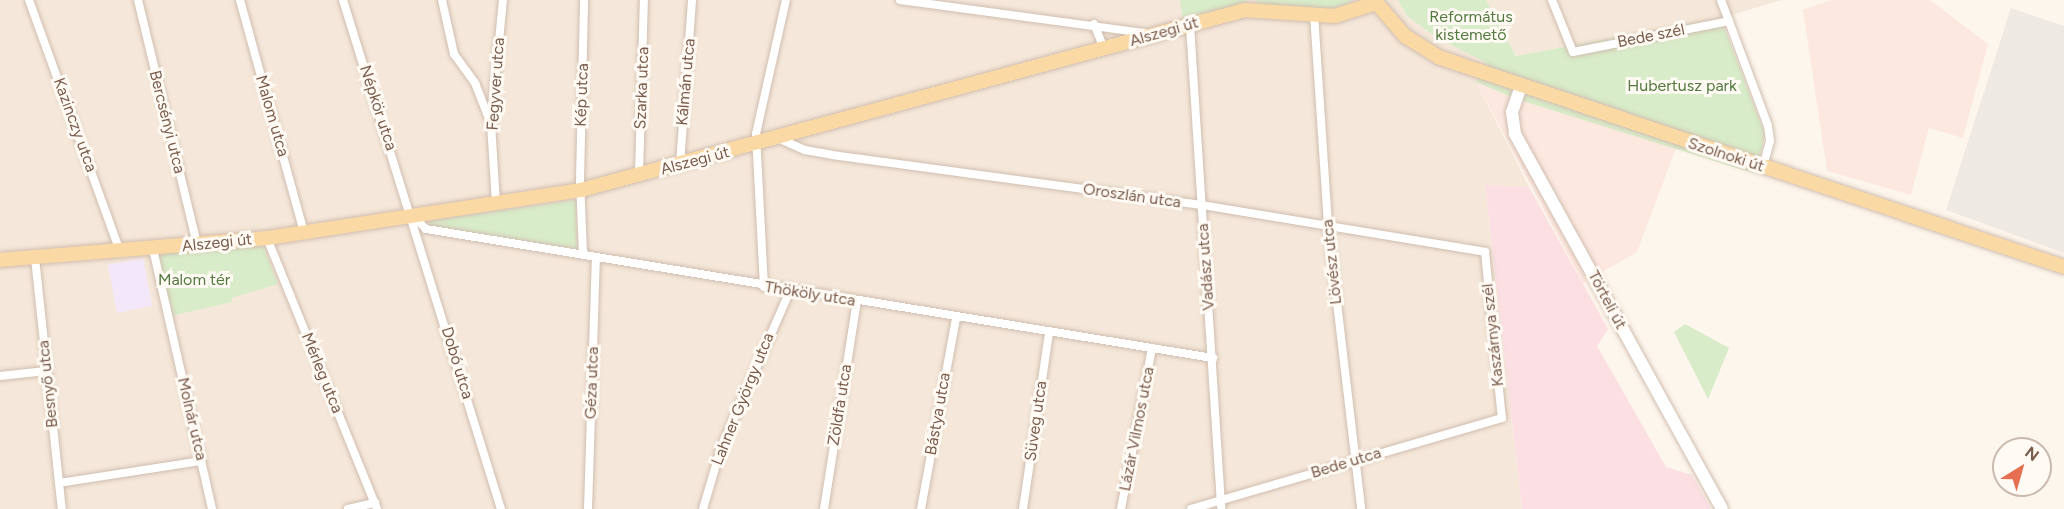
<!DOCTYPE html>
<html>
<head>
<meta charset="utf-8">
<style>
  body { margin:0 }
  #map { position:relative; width:2064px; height:509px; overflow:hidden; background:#fdf6ec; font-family:Figtree,sans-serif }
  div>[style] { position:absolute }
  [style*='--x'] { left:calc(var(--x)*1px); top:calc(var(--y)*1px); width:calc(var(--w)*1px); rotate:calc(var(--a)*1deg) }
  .residential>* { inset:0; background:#f5e8da }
  .commercial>* { inset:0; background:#fde8e0 }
  .industrial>* { inset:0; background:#efe9e4 }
  .education>* { inset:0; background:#f3e8fa; transform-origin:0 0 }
  .medical>* { inset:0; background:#fbdfe3 }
  .green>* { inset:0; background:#d8ecc9 }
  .roads { filter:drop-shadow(0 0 2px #d1beb0) drop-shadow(0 0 2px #d1beb0) }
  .street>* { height:8px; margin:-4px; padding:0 4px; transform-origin:4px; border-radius:4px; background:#fff }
  .secondary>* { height:12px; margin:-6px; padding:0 6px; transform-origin:6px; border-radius:6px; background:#fff }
  .primary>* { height:14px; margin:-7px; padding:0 7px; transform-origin:7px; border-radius:7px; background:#fbd9a5 }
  span { translate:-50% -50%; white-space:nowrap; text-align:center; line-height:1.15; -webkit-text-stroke:6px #fffaf3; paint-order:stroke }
  .park-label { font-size:16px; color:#537a41 }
  .street-label { font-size:16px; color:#7a5c4d }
  .north { position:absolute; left:1992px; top:437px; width:60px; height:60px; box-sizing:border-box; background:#fffaf3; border:2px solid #cabbb1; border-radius:50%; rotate:37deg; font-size:16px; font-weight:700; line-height:24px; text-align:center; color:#7a5c4d }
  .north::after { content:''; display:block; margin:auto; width:21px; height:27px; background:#e76f51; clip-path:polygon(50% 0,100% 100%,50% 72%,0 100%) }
</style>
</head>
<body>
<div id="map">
  <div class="residential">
    <div style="clip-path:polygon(0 0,1398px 0,1407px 16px,1437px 38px,1485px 62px,1476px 82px,1529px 187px,1485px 186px,1522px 509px,0 509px)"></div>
    <div style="clip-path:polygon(1486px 0,1782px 0,1721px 18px,1516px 56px)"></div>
  </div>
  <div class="commercial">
    <div style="clip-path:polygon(1830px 0,1930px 0,1988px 44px,1963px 138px,1929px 128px,1911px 195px,1827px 171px,1803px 10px)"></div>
    <div style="clip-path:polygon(1476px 82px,1516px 99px,1676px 148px,1637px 252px,1583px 283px)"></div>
  </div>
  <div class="industrial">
    <div style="clip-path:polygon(2011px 8px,2064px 26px,2064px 253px,1946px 210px)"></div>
  </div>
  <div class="education">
    <div style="left:143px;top:258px;width:49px;height:36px;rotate:79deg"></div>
  </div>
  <div class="medical">
    <div style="clip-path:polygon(1485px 185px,1529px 187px,1608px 329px,1597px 346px,1666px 467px,1692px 475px,1711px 509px,1522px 509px)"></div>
  </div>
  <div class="green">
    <div style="clip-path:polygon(1180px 0,1246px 0,1247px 1px,1245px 7px,1183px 20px)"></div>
    <div style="clip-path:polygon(1255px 0,1353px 0,1335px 12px,1262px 5px)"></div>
    <div style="clip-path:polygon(1398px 0,1486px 0,1516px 56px,1721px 18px,1765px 134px,1756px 174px,1516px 99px,1476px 82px,1485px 62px,1437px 38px,1407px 16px)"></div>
    <div style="clip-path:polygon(576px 200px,577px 249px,432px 227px,426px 221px)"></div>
    <div style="clip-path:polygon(261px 241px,278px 284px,231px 298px,232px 302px,171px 316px,157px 254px)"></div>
    <div style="clip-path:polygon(1685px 324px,1729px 348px,1708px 399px,1674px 332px)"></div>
  </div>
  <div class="roads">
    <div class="street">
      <div style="--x:29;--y:0;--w:267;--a:70.1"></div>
      <div style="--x:138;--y:0;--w:251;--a:76.4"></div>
      <div style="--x:240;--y:0;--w:241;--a:74.6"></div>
      <div style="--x:343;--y:0;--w:533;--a:72.76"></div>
      <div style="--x:442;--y:0;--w:55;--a:77.5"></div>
      <div style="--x:454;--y:54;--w:36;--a:54"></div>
      <div style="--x:475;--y:83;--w:41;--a:68.5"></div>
      <div style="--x:900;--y:0;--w:253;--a:7.7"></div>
      <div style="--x:1552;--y:0;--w:56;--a:68"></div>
      <div style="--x:1573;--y:52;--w:159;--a:-11.2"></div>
      <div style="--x:1721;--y:0;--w:134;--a:69.5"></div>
      <div style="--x:1768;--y:126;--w:15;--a:82"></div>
      <div style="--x:1770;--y:141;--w:27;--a:105"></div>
      <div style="--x:1314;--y:14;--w:212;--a:86.2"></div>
      <div style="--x:1328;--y:226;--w:285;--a:83.3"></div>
      <div style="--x:1094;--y:24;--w:27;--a:68"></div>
      <div style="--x:1190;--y:25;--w:485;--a:86.3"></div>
      <div style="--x:780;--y:139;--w:27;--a:24"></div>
      <div style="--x:805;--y:150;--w:27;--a:10"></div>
      <div style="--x:832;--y:155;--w:373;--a:7.7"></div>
      <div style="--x:1202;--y:205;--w:287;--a:9.4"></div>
      <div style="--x:1485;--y:252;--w:167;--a:84.2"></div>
      <div style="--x:1502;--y:418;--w:324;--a:163.7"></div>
      <div style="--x:680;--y:164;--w:164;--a:-85.8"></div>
      <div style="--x:639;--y:175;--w:175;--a:-88.4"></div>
      <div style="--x:496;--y:203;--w:79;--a:-93.6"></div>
      <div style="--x:491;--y:124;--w:125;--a:-84.5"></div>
      <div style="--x:413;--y:216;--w:18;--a:45"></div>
      <div style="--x:426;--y:229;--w:798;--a:9.31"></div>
      <div style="--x:267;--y:238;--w:292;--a:67.9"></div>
      <div style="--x:153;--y:249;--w:267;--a:77.2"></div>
      <div style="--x:583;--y:254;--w:74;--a:-92.3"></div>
      <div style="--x:580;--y:180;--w:180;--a:-88.7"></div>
      <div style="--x:35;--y:258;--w:252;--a:83.9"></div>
      <div style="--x:764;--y:287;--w:153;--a:-93"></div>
      <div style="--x:756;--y:134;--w:137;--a:-77.4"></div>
      <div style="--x:0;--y:376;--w:46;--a:-6.2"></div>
      <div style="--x:59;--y:483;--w:144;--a:-8.8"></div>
      <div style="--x:348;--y:509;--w:28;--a:-13"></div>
      <div style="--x:588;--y:509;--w:251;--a:-88.2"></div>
      <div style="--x:703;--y:509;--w:64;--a:-73.6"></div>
      <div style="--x:721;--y:448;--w:171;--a:-66.3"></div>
      <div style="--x:824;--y:509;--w:211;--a:-81"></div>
      <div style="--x:921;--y:509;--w:194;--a:-79.6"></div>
      <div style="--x:1023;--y:509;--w:179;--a:-81.6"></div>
      <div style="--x:1121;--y:509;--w:164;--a:-79.1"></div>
    </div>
    <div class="secondary">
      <div style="--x:1521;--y:86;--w:28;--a:109"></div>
      <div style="--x:1512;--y:112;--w:22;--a:82"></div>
      <div style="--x:1515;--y:134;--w:428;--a:61.1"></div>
    </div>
    <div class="primary">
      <div style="--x:1374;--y:0;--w:48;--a:49.3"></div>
      <div style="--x:1405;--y:36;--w:39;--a:32"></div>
      <div style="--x:1438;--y:57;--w:660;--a:18.54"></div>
      <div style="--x:0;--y:260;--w:268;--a:-4.7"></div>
      <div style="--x:267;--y:238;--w:318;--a:-8.7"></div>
      <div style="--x:581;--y:190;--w:688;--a:-15.17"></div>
      <div style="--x:1245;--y:10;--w:90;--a:3.8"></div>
      <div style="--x:1335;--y:16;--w:43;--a:-17.6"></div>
    </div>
  </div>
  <div class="park-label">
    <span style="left:1471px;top:26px">Református<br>kistemető</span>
    <span style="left:1682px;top:86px">Hubertusz park</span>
    <span style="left:194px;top:280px">Malom tér</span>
  </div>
  <div class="street-label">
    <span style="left:1164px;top:32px;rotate:-16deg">Alszegi út</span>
    <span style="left:1651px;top:36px;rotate:-11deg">Bede szél</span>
    <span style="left:686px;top:82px;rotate:-85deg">Kálmán utca</span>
    <span style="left:496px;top:84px;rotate:-86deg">Fegyver utca</span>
    <span style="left:642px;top:88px;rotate:-88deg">Szarka utca</span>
    <span style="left:582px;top:95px;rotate:-88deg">Kép utca</span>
    <span style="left:378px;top:108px;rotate:72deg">Népkör utca</span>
    <span style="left:272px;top:116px;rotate:74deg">Malom utca</span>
    <span style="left:167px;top:122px;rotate:76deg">Bercsényi utca</span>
    <span style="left:75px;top:125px;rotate:70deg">Kazinczy utca</span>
    <span style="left:1726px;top:155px;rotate:18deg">Szolnoki út</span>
    <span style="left:695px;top:161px;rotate:-15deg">Alszegi út</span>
    <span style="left:1132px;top:196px;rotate:8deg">Oroszlán utca</span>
    <span style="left:217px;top:243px;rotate:-6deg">Alszegi út</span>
    <span style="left:1332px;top:262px;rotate:-96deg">Lövész utca</span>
    <span style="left:1206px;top:267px;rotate:-94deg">Vadász utca</span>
    <span style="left:810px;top:294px;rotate:9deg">Thököly utca</span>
    <span style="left:1607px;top:300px;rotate:62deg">Törteli út</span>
    <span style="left:1493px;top:335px;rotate:-96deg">Kaszárnya szél</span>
    <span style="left:457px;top:363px;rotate:73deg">Dobó utca</span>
    <span style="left:322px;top:373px;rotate:68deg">Mérleg utca</span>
    <span style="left:592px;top:383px;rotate:-88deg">Géza utca</span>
    <span style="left:48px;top:384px;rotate:-96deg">Besnyő utca</span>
    <span style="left:743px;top:399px;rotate:-68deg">Lahner György utca</span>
    <span style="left:840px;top:405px;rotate:-81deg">Zöldfa utca</span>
    <span style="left:938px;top:414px;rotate:-80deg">Bástya utca</span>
    <span style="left:192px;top:419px;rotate:77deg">Molnár utca</span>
    <span style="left:1036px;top:421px;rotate:-82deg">Süveg utca</span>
    <span style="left:1137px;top:429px;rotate:-79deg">Lázár Vilmos utca</span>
    <span style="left:1346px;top:463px;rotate:-17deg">Bede utca</span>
  </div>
  <div class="north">N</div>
</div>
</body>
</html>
